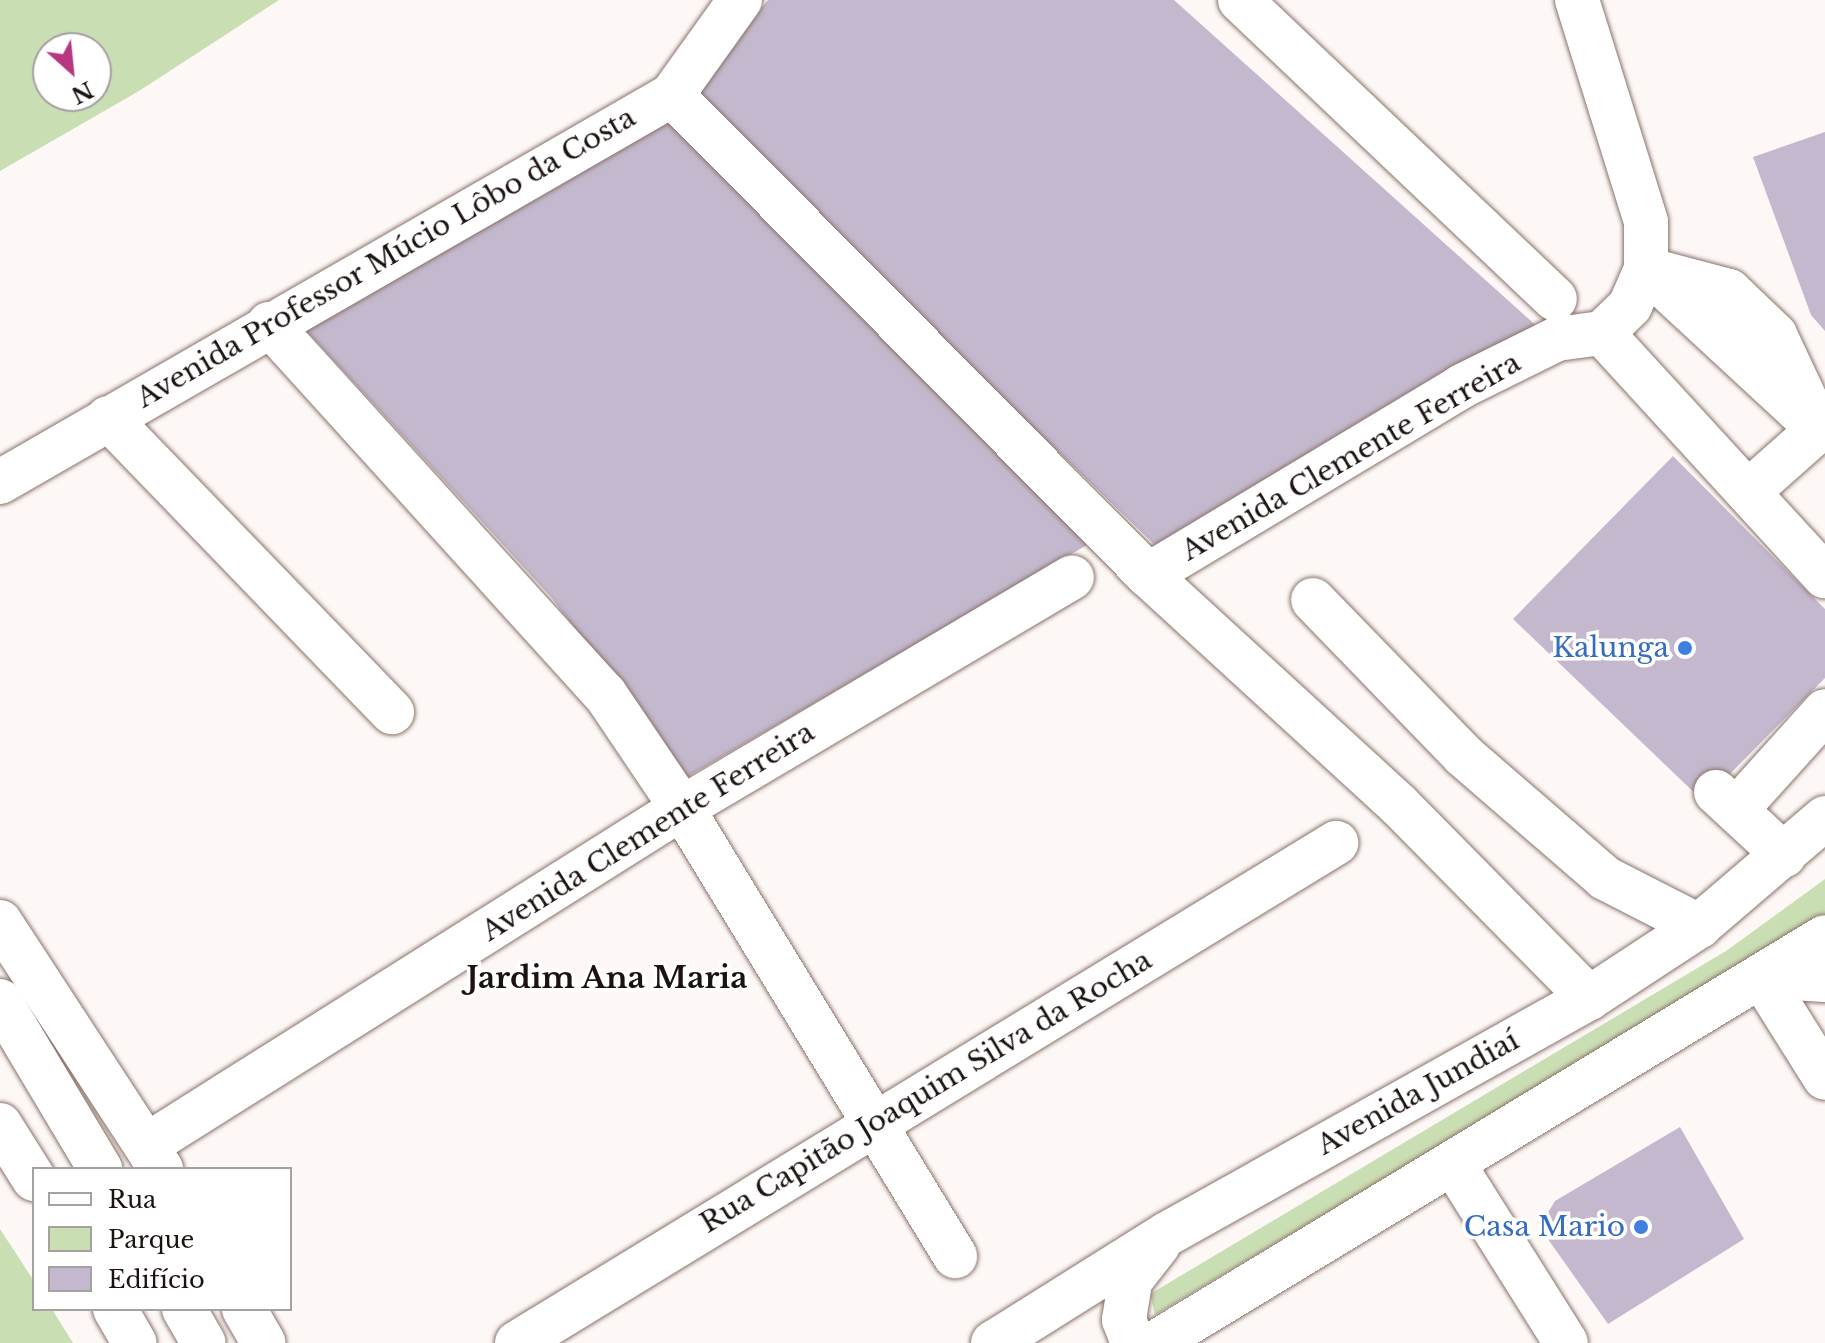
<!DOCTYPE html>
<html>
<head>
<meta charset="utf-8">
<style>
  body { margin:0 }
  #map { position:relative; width:1825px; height:1343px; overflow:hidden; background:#fdf8f6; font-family:"Libre Baskerville",serif }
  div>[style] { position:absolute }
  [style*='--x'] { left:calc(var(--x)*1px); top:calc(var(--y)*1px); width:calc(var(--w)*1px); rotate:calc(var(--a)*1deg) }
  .green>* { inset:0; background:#cadeb4 }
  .building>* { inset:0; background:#c3b8cd }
  .roads { filter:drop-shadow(0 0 2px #897269) drop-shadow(0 0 2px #897269) }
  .minor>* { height:44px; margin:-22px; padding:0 22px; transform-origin:22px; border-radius:22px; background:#fff }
  .major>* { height:44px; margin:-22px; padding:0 22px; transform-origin:22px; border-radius:22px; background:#fff }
  .dots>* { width:22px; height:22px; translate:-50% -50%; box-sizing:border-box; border:4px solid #fff; border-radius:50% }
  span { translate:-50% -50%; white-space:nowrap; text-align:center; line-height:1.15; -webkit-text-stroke:7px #fff; paint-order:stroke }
  .street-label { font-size:28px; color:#1c1310 }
  .shop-label { font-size:28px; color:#366cbe }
  .right { translate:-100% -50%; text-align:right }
  .neighbourhood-label { font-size:30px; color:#1c1310; font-weight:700 }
  .legend { position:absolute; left:32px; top:1167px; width:260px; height:144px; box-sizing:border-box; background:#fff; border:2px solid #a4a19f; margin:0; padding:10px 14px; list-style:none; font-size:24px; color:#1c1310 }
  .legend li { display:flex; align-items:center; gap:16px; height:40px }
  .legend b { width:40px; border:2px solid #a4a19f }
  .north { position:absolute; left:32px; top:32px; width:80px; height:80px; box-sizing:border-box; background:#fff; border:2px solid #a4a19f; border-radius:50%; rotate:153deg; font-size:22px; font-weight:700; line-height:32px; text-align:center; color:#1c1310 }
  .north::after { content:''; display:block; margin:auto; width:28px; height:36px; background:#b83781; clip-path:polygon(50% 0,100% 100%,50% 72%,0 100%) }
</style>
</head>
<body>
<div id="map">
  <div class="green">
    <div style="clip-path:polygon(evenodd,0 0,279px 0,139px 91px,0 171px,0 0,48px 48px,96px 48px,96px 96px,48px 96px,48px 48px)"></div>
    <div style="clip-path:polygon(1825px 879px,1825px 917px,1155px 1315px,1150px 1294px,1726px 951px)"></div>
    <div style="clip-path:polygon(0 1229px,34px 1281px,34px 1309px,52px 1309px,73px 1343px,0 1343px)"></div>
  </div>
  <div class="building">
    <div style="clip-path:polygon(768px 0,1174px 0,1541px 330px,1158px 548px,689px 95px)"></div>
    <div style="clip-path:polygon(668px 122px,1087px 545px,687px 777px,551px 597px,304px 328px)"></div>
    <div style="clip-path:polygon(1825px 132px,1825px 331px,1811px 315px,1753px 157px)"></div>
    <div style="clip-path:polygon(1673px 456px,1825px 609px,1825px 678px,1703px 801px,1513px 619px)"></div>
    <div style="clip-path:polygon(1680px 1127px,1744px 1239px,1608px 1324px,1545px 1235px,1544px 1219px,1555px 1201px)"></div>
  </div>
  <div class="roads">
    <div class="minor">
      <div style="--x:1240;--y:0;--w:434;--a:43.5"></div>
      <div style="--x:1577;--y:0;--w:232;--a:72.7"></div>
      <div style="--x:1646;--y:222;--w:47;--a:90"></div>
      <div style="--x:1646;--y:269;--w:40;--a:113.4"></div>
      <div style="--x:1630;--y:306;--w:39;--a:136"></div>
      <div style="--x:672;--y:95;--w:676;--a:45.24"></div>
      <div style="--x:1148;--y:575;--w:340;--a:42.5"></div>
      <div style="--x:1399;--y:805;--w:271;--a:45.4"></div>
      <div style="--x:1646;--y:269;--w:86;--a:14.8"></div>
      <div style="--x:1729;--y:291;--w:64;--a:43.7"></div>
      <div style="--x:1775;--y:335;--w:104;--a:64.9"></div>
      <div style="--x:1650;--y:273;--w:207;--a:42.8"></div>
      <div style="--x:269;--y:324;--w:500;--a:47.8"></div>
      <div style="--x:605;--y:694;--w:138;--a:56"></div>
      <div style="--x:682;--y:808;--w:525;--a:58.64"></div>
      <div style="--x:1602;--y:333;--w:330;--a:47.5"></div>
      <div style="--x:108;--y:418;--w:409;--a:46"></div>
      <div style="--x:0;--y:482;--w:775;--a:-29.94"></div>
      <div style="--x:672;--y:95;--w:117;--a:-54.4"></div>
      <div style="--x:1748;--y:492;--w:95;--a:-41.6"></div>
      <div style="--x:1148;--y:575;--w:366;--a:-31"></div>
      <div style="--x:1462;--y:386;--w:106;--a:-26.3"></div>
      <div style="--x:1557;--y:339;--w:45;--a:-7.6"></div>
      <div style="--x:1313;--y:600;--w:216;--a:45.9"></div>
      <div style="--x:1463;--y:755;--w:188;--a:40.9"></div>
      <div style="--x:1605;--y:878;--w:106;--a:27.1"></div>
      <div style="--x:1716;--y:792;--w:93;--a:42.8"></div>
      <div style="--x:1736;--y:810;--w:133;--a:-48"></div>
      <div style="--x:0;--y:922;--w:295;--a:56.9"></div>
      <div style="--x:1761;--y:976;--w:120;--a:57.9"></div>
      <div style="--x:1761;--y:976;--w:64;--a:3.6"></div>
      <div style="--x:147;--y:1145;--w:632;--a:-32.21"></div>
      <div style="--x:682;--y:808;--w:453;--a:-30.6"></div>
      <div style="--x:1454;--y:1165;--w:210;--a:57.8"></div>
      <div style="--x:244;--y:1309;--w:39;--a:60"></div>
      <div style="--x:517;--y:1343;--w:960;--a:-31.4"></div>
    </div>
    <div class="major">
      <div style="--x:0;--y:1001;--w:196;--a:59.2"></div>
      <div style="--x:0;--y:1125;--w:64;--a:57.8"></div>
      <div style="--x:115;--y:1309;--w:39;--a:60"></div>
      <div style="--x:184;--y:1309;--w:39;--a:60"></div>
      <div style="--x:993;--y:1343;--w:205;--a:-32.1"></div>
      <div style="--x:1167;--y:1234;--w:484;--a:-29.2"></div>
      <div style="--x:1589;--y:998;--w:131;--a:-33.2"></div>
      <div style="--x:1699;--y:926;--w:166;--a:-40.6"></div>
      <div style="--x:1133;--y:1343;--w:25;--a:-111"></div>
      <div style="--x:1124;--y:1320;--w:39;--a:-81"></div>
      <div style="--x:1130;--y:1281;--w:46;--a:-52.1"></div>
      <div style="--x:1155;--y:1343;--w:783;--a:-31.21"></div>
    </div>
  </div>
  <div class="dots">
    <div style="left:1685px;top:648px;background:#3f7fe0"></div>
    <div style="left:1641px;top:1227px;background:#3f7fe0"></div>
  </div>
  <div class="street-label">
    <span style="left:386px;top:258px;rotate:-30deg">Avenida Professor Múcio Lôbo da Costa</span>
    <span style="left:1351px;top:457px;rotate:-30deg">Avenida Clemente Ferreira</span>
    <span style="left:648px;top:832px;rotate:-32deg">Avenida Clemente Ferreira</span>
    <span style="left:926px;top:1092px;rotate:-31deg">Rua Capitão Joaquim Silva da Rocha</span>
    <span style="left:1418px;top:1093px;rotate:-29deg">Avenida Jundiaí</span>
  </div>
  <div class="shop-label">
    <span class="right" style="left:1669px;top:648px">Kalunga</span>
    <span class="right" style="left:1625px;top:1227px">Casa Mario</span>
  </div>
  <div class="neighbourhood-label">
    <span style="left:607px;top:978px">Jardim Ana Maria</span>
  </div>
  <ul class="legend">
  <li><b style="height:10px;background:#fff"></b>Rua</li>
  <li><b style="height:22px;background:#cadeb4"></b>Parque</li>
  <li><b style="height:22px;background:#c3b8cd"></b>Edifício</li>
  </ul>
  <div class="north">N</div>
</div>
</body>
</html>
